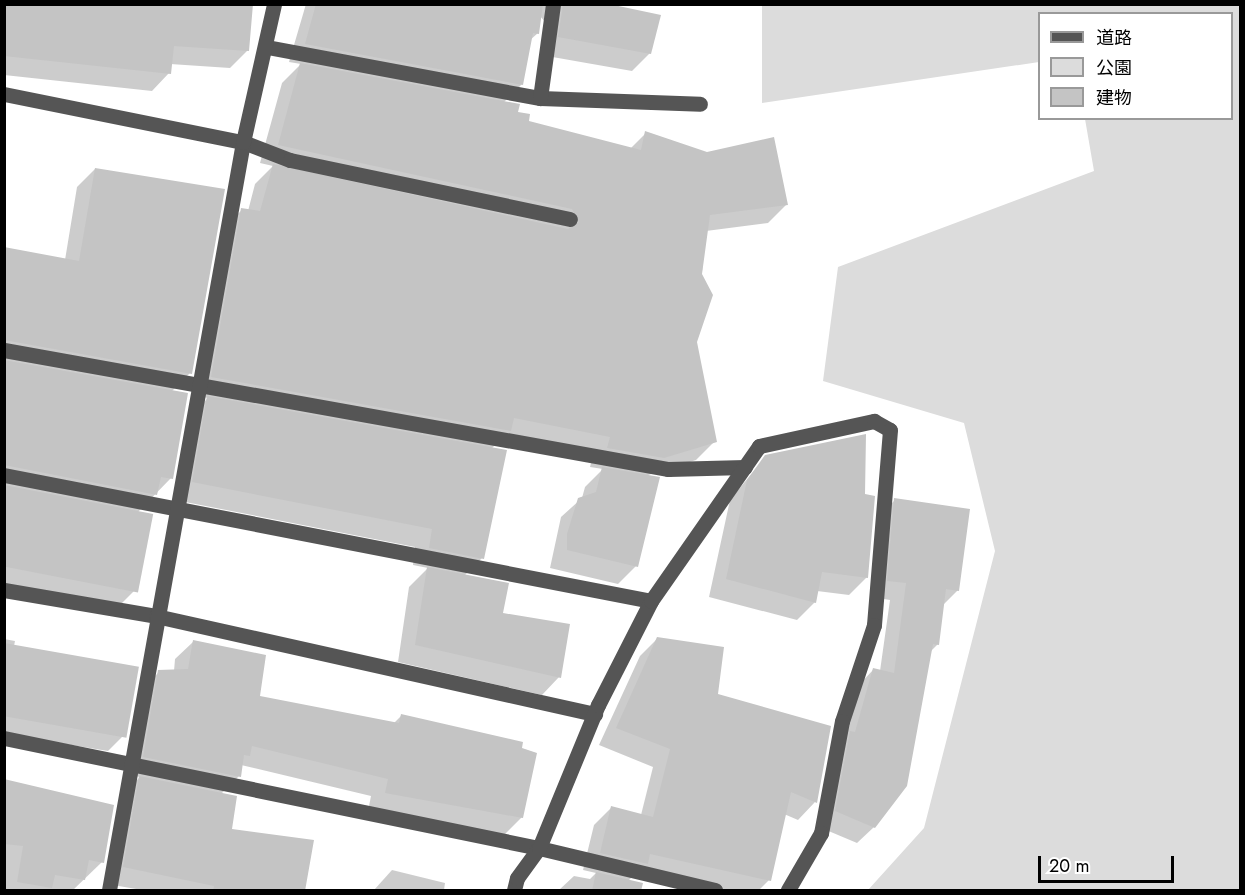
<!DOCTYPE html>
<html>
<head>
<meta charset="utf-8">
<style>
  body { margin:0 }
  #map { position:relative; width:1245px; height:895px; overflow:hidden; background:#fff; font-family:Jost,"Noto Sans JP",sans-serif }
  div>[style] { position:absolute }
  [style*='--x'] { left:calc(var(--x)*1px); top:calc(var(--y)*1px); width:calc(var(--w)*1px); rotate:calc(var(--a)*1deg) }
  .green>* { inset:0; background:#dcdcdc }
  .shadow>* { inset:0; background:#0003 }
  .building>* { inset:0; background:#c4c4c4; transform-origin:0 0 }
  .minor>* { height:15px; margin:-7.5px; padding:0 7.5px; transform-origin:7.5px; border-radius:7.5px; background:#555 }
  span { translate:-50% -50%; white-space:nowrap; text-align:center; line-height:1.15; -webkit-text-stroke:5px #fff; paint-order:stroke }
  .frame { position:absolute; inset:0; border:6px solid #000; pointer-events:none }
  .legend { position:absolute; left:1038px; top:12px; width:195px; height:108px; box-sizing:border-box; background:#fff; border:2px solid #999; margin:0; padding:8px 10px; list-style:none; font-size:18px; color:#000 }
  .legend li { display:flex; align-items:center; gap:12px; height:30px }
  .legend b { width:30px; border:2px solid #999 }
  .scale { position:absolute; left:1038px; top:856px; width:136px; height:27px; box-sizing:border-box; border:3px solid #000; border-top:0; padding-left:8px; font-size:18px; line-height:21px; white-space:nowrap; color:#000; -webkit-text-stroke:4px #fff; paint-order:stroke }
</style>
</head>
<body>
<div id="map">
  <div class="green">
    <div style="clip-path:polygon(762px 5px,1240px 5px,1240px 890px,868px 890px,924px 828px,995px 551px,964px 423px,823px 381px,838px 267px,1094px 171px,1085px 119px,1232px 118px,1232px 14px,1040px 14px,1039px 62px,762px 103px)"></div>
  </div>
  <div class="shadow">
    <div style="clip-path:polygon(4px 4px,248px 50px,230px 68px,170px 64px,169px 73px,152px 91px,4px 75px)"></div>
    <div style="clip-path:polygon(306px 4px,602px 4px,650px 53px,632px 71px,541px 55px,546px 23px,540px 16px,538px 33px,529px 41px,522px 84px,503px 103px,527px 122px,630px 149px,646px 133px,786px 205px,768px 223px,706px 231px,695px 342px,715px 441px,696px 460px,645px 476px,636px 566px,618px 584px,550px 568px,561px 517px,582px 498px,585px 487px,603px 469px,590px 467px,593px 455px,502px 438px,491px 449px,482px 558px,464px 576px,559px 677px,542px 695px,398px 662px,409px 587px,428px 568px,413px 565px,415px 547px,175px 500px,190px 416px,208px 398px,193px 395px,223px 228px,242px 210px,248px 211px,255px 184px,273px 166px,260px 163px,282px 83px,301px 64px,289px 62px)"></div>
    <div style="clip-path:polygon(95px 169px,190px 373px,172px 391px,171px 478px,138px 512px,137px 588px,119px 606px,4px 586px,4px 248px,65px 260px,77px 187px)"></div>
    <div style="clip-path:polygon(766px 456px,863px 495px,867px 577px,849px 595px,817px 591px,815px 602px,797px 620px,709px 597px,730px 500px)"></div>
    <div style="clip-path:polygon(895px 500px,958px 590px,943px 605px,938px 644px,930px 652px,874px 827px,857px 843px,819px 827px,857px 687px,873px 670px,880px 671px,890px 600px,871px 597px,878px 517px)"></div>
    <div style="clip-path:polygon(658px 638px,717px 695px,815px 802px,798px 820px,784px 814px,769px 880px,759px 890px,718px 890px,637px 872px,628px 881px,640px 890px,559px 890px,574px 876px,590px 879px,596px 873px,583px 870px,594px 825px,611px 808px,641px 815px,653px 767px,599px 745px,640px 656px)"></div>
    <div style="clip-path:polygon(4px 639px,15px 641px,14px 646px,126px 733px,108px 751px,4px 734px)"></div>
    <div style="clip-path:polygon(193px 642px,258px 697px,393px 724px,402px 715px,522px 817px,504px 835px,368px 811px,371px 796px,241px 765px,239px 776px,221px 794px,230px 831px,303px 890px,142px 890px,107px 884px,123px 794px,140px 777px,126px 774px,141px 690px,159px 672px,174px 671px,175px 659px)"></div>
    <div style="clip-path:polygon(4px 830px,102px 862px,73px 890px,4px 890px)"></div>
    <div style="clip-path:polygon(392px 870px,445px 883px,444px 890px,374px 890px)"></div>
  </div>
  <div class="building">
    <div style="clip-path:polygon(4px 4px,253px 4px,249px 51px,174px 46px,171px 74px,4px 56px)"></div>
    <div style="clip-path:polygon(316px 4px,543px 4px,539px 34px,533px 33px,523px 85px,305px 44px)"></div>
    <div style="clip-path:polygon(563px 4px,609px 4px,661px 15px,651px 54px,558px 37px)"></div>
    <div style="clip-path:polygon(300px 63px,520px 104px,518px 112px,530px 114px,529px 121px,641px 150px,645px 131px,707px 152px,774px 137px,788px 205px,710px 215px,702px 274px,713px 295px,697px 342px,717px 442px,664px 458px,607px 448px,610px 437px,514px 418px,511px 431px,211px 377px,241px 208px,260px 211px,273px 164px,568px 229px,579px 222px,572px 209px,278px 145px)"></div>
    <div style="clip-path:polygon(95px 168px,225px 189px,192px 374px,4px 340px,4px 247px,79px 261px)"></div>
    <div style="clip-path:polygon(4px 360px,188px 393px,173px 479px,161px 477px,157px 495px,4px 465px)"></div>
    <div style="clip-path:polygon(207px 396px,507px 450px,484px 559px,429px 548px,432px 529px,192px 482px)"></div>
    <div style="clip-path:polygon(866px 434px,865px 494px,875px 496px,868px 578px,822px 572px,816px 603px,726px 579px,747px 480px,765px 455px)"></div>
    <div style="clip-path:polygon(602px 467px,660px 477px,638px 567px,567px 550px,567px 534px,578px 498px,596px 492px)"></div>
    <div style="left:4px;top:485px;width:152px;height:80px;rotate:11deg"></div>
    <div style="clip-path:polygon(894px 498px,970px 509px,959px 591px,946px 589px,939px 645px,933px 644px,907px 786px,875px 828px,835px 811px,850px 731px,855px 732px,873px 668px,894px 673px,906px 583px,887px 581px)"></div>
    <div style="clip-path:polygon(427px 567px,509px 583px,503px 613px,570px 624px,561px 678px,415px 645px)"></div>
    <div style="clip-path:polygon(657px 637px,724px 647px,718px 694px,831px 726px,817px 803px,791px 792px,771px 881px,650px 854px,648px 864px,600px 853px,611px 806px,653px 817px,670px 749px,616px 728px)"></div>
    <div style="clip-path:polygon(193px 640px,266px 655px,260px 696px,399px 723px,401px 714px,523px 742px,522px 748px,537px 753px,523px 818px,385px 793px,388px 779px,252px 746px,250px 756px,244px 755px,241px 777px,143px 757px,158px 670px,188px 669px)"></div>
    <div style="left:4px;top:643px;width:137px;height:72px;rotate:10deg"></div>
    <div style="clip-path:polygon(139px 776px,237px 796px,232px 829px,314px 840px,305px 891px,213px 891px,214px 886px,123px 867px)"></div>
    <div style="clip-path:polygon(4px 779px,114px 805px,104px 863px,89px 860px,85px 880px,55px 875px,52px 888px,17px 882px,23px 846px,4px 844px)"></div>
    <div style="clip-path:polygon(596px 872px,643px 883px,641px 891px,592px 891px)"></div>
  </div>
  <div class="minor">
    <div style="--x:267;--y:47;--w:278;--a:10.6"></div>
    <div style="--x:540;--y:98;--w:160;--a:2.1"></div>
    <div style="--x:4;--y:94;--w:244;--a:11.4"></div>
    <div style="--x:243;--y:142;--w:50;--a:21"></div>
    <div style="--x:290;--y:160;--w:286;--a:11.9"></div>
    <div style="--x:540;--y:98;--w:95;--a:-82.1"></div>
    <div style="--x:4;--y:350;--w:675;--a:10.16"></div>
    <div style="--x:668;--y:469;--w:77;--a:-1.5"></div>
    <div style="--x:4;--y:475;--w:659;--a:11.02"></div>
    <div style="--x:4;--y:590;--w:154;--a:9.7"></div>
    <div style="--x:156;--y:616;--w:450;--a:12.6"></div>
    <div style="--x:4;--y:738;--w:546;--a:11.62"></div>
    <div style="--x:539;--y:848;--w:181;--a:13.4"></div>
    <div style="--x:109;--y:890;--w:760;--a:-79.84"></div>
    <div style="--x:243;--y:142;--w:141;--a:-77.3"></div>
    <div style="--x:514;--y:890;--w:12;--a:-76"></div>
    <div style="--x:517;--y:878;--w:37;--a:-54"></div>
    <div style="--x:539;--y:848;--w:155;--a:-67.6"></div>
    <div style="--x:598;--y:705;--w:117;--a:-63"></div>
    <div style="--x:651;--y:601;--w:189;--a:-55.1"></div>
    <div style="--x:759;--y:446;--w:118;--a:-12.3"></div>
    <div style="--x:874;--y:421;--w:18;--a:29"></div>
    <div style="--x:890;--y:430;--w:196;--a:94.7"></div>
    <div style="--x:874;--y:625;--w:101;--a:108.4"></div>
    <div style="--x:842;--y:721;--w:114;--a:100.6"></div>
    <div style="--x:821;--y:833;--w:66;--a:120.1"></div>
  </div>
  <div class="frame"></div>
  <ul class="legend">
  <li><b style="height:8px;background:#555"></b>道路</li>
  <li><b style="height:16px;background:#dcdcdc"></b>公園</li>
  <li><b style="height:16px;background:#c4c4c4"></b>建物</li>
  </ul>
  <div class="scale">20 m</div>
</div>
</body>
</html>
